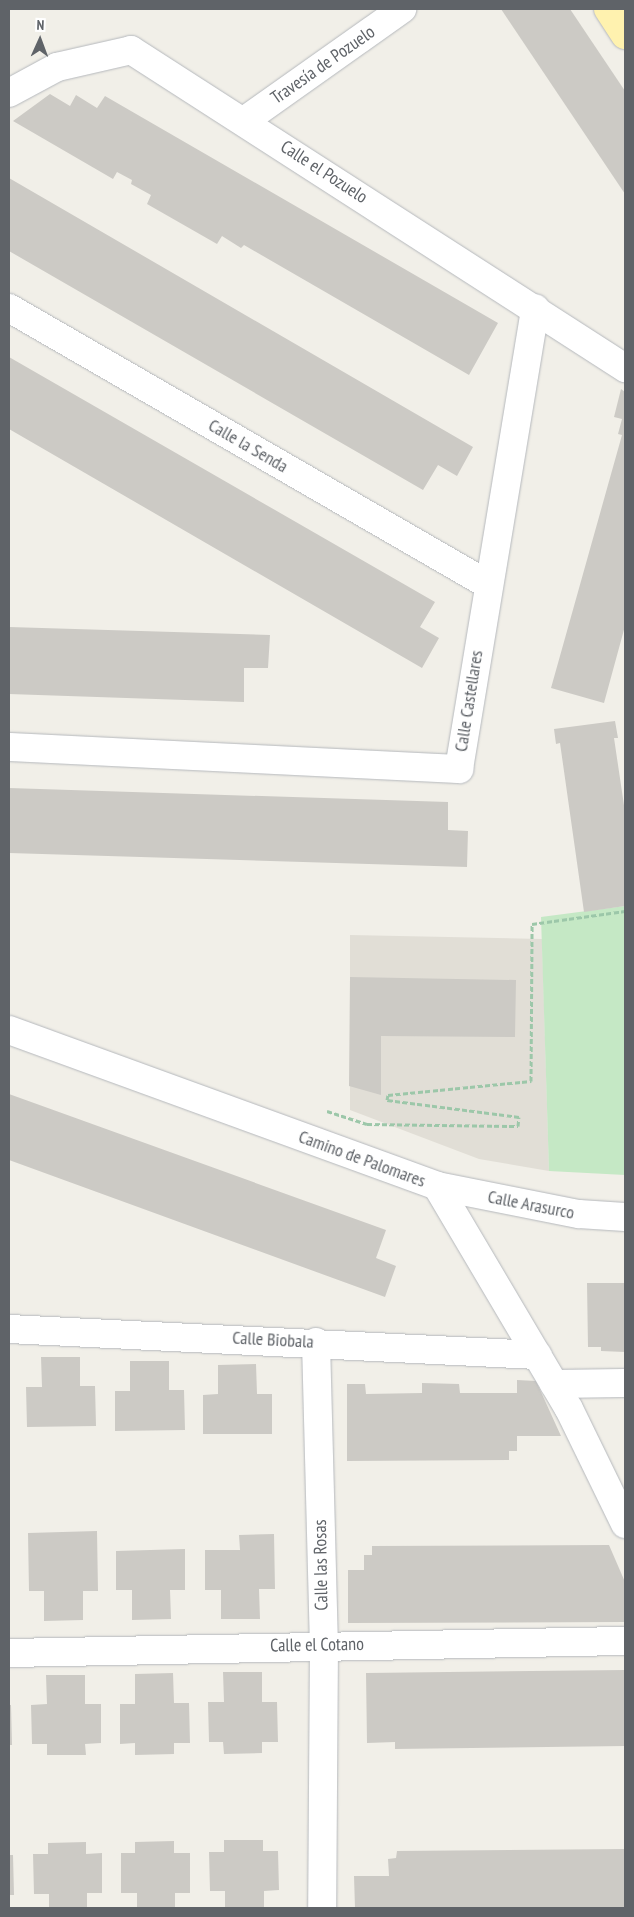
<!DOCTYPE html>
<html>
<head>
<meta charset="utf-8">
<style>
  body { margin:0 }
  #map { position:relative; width:634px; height:1917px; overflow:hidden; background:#f1efe8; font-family:"PT Sans Narrow",sans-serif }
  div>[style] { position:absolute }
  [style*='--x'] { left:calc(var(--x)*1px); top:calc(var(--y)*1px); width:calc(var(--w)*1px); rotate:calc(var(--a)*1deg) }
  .education>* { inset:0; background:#e1ded6 }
  .green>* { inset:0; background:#c5e8c5 }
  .building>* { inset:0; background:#cccac5 }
  .path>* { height:3px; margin-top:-1.5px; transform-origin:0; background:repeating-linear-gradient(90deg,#9cc7a9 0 5px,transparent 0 7.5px) }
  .roads { filter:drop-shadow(0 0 1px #b5b8bc) drop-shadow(0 0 1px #b5b8bc) }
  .minor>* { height:28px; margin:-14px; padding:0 14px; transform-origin:14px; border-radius:14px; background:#fff }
  .major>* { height:28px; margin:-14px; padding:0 14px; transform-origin:14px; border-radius:14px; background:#fff2af }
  span { translate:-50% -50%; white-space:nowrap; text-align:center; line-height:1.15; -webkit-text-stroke:4.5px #fff; paint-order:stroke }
  .street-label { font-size:18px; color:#5f6368 }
  .frame { position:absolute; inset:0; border:10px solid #5f6368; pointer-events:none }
  .north { position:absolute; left:15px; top:15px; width:50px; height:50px; -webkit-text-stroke:4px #fff; paint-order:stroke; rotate:2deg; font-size:14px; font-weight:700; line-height:20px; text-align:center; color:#5f6368 }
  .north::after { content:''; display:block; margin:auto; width:18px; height:22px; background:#5f6368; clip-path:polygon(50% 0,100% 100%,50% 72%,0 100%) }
</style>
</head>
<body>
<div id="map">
  <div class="education">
    <div style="clip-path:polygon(350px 935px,542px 939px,549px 1171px,479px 1159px,350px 1110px)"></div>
  </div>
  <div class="green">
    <div style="clip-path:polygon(625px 906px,625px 1175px,549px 1171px,541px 917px)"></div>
  </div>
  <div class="building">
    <div style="clip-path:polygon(501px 9px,570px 9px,625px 91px,625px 194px)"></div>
    <div style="clip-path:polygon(50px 94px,70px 106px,76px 95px,97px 108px,105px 96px,498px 323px,469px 375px,244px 245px,241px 248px,222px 236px,217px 244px,147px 204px,151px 195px,131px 184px,132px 180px,117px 172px,113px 179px,13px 121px)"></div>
    <div style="clip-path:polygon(9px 178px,473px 447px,457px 476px,438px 465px,423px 490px,9px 251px)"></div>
    <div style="clip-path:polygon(9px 357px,435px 602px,420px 627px,439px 638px,422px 668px,9px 429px)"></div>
    <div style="clip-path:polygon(621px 389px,625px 392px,625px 626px,604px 703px,551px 688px,622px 435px,618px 434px,622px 419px,614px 417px)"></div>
    <div style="clip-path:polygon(9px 627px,270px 635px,268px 668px,244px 668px,244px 702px,9px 694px)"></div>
    <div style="clip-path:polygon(615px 721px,618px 738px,614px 738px,625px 812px,625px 906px,584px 912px,560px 743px,556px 744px,554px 729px)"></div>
    <div style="clip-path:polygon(9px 788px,448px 802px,448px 830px,468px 831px,467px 867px,9px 853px)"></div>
    <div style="clip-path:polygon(350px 977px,516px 980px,515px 1037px,381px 1036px,381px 1095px,349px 1086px)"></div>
    <div style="clip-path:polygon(9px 1094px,386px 1230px,376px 1258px,396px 1266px,385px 1297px,9px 1160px)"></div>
    <div style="clip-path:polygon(587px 1283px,625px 1283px,625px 1352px,601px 1351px,601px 1347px,588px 1347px)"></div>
    <div style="clip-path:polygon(41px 1357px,80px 1357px,80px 1386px,95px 1386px,96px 1426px,27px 1427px,26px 1387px,42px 1387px)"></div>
    <div style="clip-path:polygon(130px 1361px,169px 1361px,169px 1390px,184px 1390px,185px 1430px,115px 1431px,115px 1391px,130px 1391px)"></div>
    <div style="clip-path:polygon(256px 1364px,257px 1394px,272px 1394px,272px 1434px,203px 1434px,203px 1395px,218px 1394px,218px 1365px)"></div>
    <div style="clip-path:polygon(517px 1380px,536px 1381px,561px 1436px,517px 1436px,517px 1451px,509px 1451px,509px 1460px,347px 1461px,347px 1384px,365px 1384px,366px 1394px,422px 1393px,422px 1383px,459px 1384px,460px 1393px,517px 1393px)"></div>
    <div style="clip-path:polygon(97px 1531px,98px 1591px,83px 1591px,83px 1620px,44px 1621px,44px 1591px,29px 1591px,28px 1533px)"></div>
    <div style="clip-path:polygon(274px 1534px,275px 1589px,259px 1589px,260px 1619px,221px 1619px,221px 1590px,205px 1590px,205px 1550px,240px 1550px,239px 1535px)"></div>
    <div style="clip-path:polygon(609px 1545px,625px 1582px,625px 1622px,348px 1623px,348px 1570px,364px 1570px,364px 1555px,372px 1555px,372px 1546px)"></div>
    <div style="clip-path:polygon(185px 1549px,185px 1590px,170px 1590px,171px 1619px,132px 1620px,132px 1590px,116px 1590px,116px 1551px)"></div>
    <div style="clip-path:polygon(625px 1670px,625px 1746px,395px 1749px,395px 1742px,367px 1743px,366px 1673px)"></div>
    <div style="clip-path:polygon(223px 1672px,262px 1672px,262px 1702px,277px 1702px,278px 1742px,262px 1742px,262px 1753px,224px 1754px,223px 1742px,209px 1742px,208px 1702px,224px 1702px)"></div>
    <div style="clip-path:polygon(173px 1673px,174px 1703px,189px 1703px,190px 1743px,174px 1743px,174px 1754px,135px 1755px,135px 1743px,120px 1744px,120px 1704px,135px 1704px,135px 1674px)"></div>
    <div style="clip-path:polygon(46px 1675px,85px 1675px,85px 1704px,101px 1704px,101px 1743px,85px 1744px,86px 1755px,47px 1755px,47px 1744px,32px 1744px,31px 1705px,47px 1704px)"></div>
    <div style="clip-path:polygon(9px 1705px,11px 1705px,12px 1745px,9px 1745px)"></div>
    <div style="clip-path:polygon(224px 1840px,263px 1840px,263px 1851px,278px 1851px,279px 1890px,264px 1891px,264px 1908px,225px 1908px,225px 1891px,210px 1891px,209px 1852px,224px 1852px)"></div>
    <div style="clip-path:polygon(174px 1841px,174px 1853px,190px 1853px,190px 1893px,175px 1893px,175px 1908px,137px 1908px,137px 1893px,121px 1893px,121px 1853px,135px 1853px,135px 1842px)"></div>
    <div style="clip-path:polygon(86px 1842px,86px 1854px,102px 1853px,102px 1893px,87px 1893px,87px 1908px,49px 1908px,49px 1894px,34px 1894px,33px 1854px,48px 1854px,48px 1843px)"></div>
    <div style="clip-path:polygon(625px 1849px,625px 1908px,355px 1908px,354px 1876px,389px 1876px,388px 1859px,396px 1858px,397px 1851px)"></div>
    <div style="clip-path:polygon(9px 1855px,13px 1855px,14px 1895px,9px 1895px)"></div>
  </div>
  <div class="path">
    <div style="--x:327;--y:1111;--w:42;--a:18"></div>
    <div style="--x:367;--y:1124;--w:151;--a:0.8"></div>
    <div style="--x:518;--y:1126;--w:9;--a:-84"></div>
    <div style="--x:519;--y:1117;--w:133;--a:-172.7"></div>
    <div style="--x:387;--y:1100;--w:5;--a:-79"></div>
    <div style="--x:388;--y:1095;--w:144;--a:-5.6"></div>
    <div style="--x:531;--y:1081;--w:157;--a:-89.6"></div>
    <div style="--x:532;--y:924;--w:94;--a:-8"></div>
  </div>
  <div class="roads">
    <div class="minor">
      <div style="--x:9;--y:93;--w:55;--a:-28.4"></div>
      <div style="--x:57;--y:67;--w:76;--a:-12.9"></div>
      <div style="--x:131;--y:50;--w:588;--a:32.77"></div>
      <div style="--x:244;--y:121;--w:194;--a:-35.3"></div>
      <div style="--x:9;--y:308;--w:552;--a:30"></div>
      <div style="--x:9;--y:747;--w:451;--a:2.8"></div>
      <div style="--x:459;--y:769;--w:467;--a:-80.6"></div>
      <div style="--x:9;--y:1030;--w:456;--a:20"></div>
      <div style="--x:437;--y:1186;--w:145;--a:11.2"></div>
      <div style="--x:579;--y:1214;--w:46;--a:3.7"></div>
      <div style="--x:437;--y:1186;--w:259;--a:59.4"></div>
      <div style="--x:569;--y:1409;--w:128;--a:64"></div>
      <div style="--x:9;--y:1329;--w:529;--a:2.82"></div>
      <div style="--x:316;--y:1342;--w:303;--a:88.5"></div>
      <div style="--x:324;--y:1645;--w:263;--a:90.4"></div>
      <div style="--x:554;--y:1384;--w:71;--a:-0.8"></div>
      <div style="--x:9;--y:1653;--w:616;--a:-1.12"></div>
    </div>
    <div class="major">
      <div style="--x:608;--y:9;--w:31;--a:57"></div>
    </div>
  </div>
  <div class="street-label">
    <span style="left:323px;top:65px;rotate:-35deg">Travesía de Pozuelo</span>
    <span style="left:324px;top:172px;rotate:33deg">Calle el Pozuelo</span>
    <span style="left:248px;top:446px;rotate:30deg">Calle la Senda</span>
    <span style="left:469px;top:701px;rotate:-81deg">Calle Castellares</span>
    <span style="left:362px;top:1159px;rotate:20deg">Camino de Palomares</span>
    <span style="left:531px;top:1205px;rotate:11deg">Calle Arasurco</span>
    <span style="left:273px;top:1340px;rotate:3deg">Calle Biobala</span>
    <span style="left:321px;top:1565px;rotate:-91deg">Calle las Rosas</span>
    <span style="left:317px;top:1645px;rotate:-1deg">Calle el Cotano</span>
  </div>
  <div class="frame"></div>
  <div class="north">N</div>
</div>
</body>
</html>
